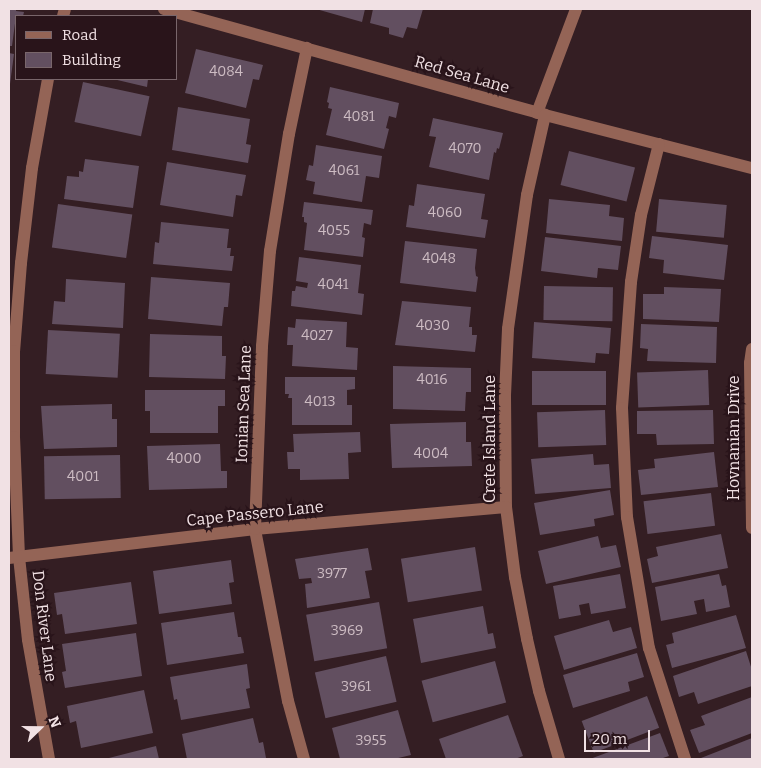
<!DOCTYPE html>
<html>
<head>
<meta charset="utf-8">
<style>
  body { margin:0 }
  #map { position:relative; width:761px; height:768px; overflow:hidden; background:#341e23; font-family:Bitter,serif }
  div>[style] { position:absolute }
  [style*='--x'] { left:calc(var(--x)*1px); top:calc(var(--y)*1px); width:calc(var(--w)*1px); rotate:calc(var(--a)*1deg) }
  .building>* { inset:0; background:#624f60; transform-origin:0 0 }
  .minor>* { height:12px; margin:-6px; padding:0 6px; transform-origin:6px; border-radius:6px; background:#946456 }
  span { translate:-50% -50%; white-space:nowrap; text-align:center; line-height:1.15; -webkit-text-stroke:4.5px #29141a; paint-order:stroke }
  .number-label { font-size:14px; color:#cdbcc3 }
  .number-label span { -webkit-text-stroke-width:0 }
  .street-label { font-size:16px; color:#f1e1e4 }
  .frame { position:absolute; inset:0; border:10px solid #f1e1e4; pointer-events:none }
  .legend { position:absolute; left:15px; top:15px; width:162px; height:65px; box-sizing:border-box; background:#29141a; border:1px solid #79666b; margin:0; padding:6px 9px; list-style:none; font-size:15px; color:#f1e1e4 }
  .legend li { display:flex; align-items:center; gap:10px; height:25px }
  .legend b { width:25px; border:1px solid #79666b }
  .north { position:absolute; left:15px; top:703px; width:50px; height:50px; -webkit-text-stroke:4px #29141a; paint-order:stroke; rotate:68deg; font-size:14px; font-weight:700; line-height:20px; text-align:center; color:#f1e1e4 }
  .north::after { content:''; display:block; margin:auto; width:18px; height:22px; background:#f1e1e4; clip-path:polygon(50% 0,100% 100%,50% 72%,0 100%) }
  .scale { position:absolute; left:584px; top:730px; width:66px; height:22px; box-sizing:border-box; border:2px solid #f1e1e4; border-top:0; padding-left:6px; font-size:15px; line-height:18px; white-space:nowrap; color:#f1e1e4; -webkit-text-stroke:4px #29141a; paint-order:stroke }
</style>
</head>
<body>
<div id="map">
  <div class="building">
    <div style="clip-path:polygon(9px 9px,16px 9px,16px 11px,24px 12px,23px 16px,16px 16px,12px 46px,9px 46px)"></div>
    <div style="clip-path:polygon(316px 9px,365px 9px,362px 22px)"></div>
    <div style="clip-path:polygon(373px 9px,423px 9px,417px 29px,407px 27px,403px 38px,389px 34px,389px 28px,370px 23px)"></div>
    <div style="clip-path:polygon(196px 49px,263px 65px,259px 80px,253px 79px,246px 108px,185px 93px)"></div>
    <div style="clip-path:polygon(9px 53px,14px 54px,10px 84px,9px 84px)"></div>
    <div style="clip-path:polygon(113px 79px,148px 79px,147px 87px)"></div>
    <div style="left:83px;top:82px;width:68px;height:41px;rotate:12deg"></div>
    <div style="clip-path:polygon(330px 87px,399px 103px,396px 118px,389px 116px,386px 128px,389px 129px,384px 149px,326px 135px,332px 109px,328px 108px,329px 103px,327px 102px)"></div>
    <div style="clip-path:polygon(178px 107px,250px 119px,246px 144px,251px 145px,248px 163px,172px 150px)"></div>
    <div style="clip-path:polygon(433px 118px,503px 133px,499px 149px,497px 148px,496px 153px,494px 152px,489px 180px,429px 167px,436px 137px,429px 136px)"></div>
    <div style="clip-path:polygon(316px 145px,382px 156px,379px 178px,366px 176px,362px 202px,313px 194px,315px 182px,306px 180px,309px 165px,313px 166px)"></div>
    <div style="left:569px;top:151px;width:68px;height:35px;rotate:14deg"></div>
    <div style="clip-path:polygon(85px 159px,139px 166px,133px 208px,64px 199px,67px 176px,79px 177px,79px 171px,83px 172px)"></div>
    <div style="clip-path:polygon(167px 162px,246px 175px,242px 196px,236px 195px,233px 217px,160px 205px)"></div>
    <div style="clip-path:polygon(417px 184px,485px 194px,481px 219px,488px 220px,485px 238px,406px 227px,409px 205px,414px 206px)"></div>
    <div style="clip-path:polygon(549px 199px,610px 205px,609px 216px,624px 218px,622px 241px,546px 233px)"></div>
    <div style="left:659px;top:199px;width:68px;height:33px;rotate:5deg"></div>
    <div style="clip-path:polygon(304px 202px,373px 210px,371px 225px,364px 223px,362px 237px,365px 238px,363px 257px,304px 250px,307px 223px,304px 222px,304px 217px,302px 217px)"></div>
    <div style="left:58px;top:204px;width:75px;height:44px;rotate:8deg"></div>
    <div style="clip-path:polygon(161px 222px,229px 229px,227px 248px,231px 248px,230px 256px,234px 256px,232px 271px,153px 264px,155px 242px,159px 243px)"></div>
    <div style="clip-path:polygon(652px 236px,728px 245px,724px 280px,663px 273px,664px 260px,649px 258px)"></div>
    <div style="clip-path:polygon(545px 237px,621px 246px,618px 270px,598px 268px,597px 278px,541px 271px)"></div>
    <div style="clip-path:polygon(405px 241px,477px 249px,475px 268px,476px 276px,478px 277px,476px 292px,400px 283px)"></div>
    <div style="clip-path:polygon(299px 257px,361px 265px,358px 293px,364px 294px,362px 315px,291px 306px,292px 291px,295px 291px,296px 286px,307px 288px,308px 283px,296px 281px)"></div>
    <div style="clip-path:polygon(151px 277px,230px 283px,228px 307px,224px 307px,222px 326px,148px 319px)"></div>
    <div style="clip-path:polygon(66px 279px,125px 283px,123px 328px,52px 324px,54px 301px,65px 302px)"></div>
    <div style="left:544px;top:286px;width:69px;height:34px;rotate:1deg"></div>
    <div style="clip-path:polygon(664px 287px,721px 289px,719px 322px,643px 319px,643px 294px,664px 294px)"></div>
    <div style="clip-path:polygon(402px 301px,471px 307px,469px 327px,472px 327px,472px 335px,477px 335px,475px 352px,395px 345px)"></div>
    <div style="clip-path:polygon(296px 319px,347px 322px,346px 347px,358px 348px,357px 370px,292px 366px,293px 345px,287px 345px,288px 327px,295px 328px)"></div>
    <div style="clip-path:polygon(534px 322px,611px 328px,609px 354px,596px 353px,595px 363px,532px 358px)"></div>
    <div style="clip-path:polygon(641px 324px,717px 327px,716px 363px,647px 361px,648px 349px,640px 348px)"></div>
    <div style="left:48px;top:330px;width:72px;height:44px;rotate:3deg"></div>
    <div style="clip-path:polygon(150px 334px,222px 336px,222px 356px,226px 356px,225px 379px,149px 377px)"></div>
    <div style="clip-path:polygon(393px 366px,471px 368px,471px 392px,466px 392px,465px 411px,393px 409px)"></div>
    <div style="left:708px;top:370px;width:35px;height:71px;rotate:88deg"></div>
    <div style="left:532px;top:371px;width:74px;height:34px"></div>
    <div style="clip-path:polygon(285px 377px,355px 377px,355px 389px,347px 390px,347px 405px,352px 405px,352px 425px,292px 425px,292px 398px,288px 398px,289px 394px,285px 394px)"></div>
    <div style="clip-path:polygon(145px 390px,225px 390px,225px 406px,218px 406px,218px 433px,150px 433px,150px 411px,145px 411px)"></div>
    <div style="clip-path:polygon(112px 404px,112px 419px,117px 419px,117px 447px,44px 449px,41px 406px)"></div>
    <div style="left:605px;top:410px;width:35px;height:68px;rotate:88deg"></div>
    <div style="clip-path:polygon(713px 410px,714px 444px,657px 445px,656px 434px,637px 434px,637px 411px)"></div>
    <div style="clip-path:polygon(466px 422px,466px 442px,471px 442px,472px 466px,392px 468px,390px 424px)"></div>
    <div style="clip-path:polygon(360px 432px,361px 452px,348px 453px,349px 479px,300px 480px,300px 469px,288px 469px,287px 452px,294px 452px,293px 434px)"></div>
    <div style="clip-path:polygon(220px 444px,221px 471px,227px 471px,227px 488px,149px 490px,147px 446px)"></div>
    <div style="clip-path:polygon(714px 452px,718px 487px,641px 495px,638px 470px,655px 468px,654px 459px)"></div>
    <div style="clip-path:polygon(593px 454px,594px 465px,609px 464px,611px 488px,535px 494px,531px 459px)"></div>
    <div style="left:120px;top:455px;width:43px;height:76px;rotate:89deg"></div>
    <div style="clip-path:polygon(610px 490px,614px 515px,594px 519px,595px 526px,540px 535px,534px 503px)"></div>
    <div style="left:711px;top:493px;width:33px;height:68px;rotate:83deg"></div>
    <div style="clip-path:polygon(721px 534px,728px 568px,652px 583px,647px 559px,658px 556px,656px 547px)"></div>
    <div style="clip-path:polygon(598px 536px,601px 548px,616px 545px,621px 567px,546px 584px,538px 551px)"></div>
    <div style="left:475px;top:547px;width:44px;height:75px;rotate:81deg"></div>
    <div style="clip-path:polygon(368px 548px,372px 570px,365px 571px,370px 598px,307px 608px,305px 584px,312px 583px,311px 578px,299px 579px,295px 559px)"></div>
    <div style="clip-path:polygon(231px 560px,234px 582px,229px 583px,232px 604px,159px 614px,153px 571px)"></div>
    <div style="clip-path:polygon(620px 574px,626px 608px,591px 614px,589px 603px,579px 605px,581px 615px,559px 619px,553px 586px)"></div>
    <div style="clip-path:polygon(719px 574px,722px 586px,726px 585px,730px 607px,706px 612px,704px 599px,694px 601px,697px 614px,661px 621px,655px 587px)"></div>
    <div style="clip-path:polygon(131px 582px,137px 624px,65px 634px,62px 614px,57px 615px,54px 593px)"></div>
    <div style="left:379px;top:602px;width:47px;height:74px;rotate:80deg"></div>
    <div style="clip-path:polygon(483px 606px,488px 634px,493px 633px,496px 648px,421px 663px,413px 619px)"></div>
    <div style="clip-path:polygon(234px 612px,238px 637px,241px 637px,244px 653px,167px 665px,161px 623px)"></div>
    <div style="clip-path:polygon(736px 615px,746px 648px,672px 668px,666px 645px,674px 643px,672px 633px)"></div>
    <div style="clip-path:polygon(609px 620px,613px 632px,631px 627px,637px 648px,564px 670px,554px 636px)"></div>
    <div style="clip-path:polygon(136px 633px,142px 676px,65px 688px,62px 672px,66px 671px,62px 644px)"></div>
    <div style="clip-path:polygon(746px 651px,752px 670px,752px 686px,698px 704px,694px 692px,679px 697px,673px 676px)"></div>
    <div style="clip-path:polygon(637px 653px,644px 677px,628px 682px,630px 691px,573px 708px,563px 675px)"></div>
    <div style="left:386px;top:656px;width:47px;height:73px;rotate:77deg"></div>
    <div style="left:495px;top:661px;width:43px;height:76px;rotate:75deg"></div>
    <div style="clip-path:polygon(247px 664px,250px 688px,246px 689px,250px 708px,181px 720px,177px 699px,174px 700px,170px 677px)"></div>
    <div style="clip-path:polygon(144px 690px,153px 733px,81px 748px,76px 721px,70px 723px,67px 706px)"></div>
    <div style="left:647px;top:696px;width:34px;height:70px;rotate:69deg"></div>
    <div style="clip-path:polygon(752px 697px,752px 733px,699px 753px,690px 730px,705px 725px,701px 716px)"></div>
    <div style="clip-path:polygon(398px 710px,411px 755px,394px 759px,340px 759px,332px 728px)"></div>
    <div style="clip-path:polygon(508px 715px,523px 756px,515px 759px,446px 759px,439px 739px)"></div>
    <div style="clip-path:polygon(253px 718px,259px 743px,263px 742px,266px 758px,187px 759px,182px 734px)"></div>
    <div style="clip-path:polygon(660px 733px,669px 756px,660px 759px,590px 759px)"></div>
    <div style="clip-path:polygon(752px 738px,752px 759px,702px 759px,701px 758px)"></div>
    <div style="clip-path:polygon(156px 746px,159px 759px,105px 759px)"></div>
  </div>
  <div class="minor">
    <div style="--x:164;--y:9;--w:395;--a:15.5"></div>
    <div style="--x:545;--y:115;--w:214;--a:14.4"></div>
    <div style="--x:63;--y:16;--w:7;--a:-74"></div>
    <div style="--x:48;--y:79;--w:90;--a:100.2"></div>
    <div style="--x:32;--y:168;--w:96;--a:96.6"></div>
    <div style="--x:21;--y:263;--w:88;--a:94.5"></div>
    <div style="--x:14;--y:351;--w:86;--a:90"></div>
    <div style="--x:14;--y:437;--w:120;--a:87.6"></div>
    <div style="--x:19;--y:557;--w:83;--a:83.8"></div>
    <div style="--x:28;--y:640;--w:121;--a:80"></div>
    <div style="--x:537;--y:113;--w:111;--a:-69.4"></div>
    <div style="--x:545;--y:115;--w:82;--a:102.7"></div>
    <div style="--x:527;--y:195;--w:135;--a:98.1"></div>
    <div style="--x:508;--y:329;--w:67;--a:92.6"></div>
    <div style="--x:505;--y:396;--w:111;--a:89.5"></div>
    <div style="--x:506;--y:507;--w:71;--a:82.7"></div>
    <div style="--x:515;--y:577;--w:63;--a:79"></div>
    <div style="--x:527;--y:639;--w:53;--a:77"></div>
    <div style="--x:539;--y:691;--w:71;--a:73.6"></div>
    <div style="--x:659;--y:144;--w:73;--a:104.2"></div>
    <div style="--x:641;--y:215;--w:68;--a:98.5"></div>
    <div style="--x:631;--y:282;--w:126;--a:94.1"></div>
    <div style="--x:622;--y:408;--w:109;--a:87.4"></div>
    <div style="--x:627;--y:517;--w:133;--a:80.5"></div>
    <div style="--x:649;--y:648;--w:117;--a:72"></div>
    <div style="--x:752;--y:349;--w:14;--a:98"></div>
    <div style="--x:750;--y:363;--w:165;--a:89.3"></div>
    <div style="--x:9;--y:558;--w:248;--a:-6.7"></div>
    <div style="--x:255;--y:529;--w:252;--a:-5"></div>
    <div style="--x:304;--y:759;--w:60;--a:-105.4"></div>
    <div style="--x:288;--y:701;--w:175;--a:-100.9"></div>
    <div style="--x:255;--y:529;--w:183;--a:-87.8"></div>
    <div style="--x:262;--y:346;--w:95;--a:-85.2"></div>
    <div style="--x:270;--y:251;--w:119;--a:-80.8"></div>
    <div style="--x:289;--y:134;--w:88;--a:-78.2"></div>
  </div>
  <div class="number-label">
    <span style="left:226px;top:72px">4084</span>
    <span style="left:359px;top:117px">4081</span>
    <span style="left:465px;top:149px">4070</span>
    <span style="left:344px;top:171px">4061</span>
    <span style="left:445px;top:213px">4060</span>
    <span style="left:334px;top:231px">4055</span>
    <span style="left:439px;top:259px">4048</span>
    <span style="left:333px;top:285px">4041</span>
    <span style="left:433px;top:326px">4030</span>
    <span style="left:317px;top:336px">4027</span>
    <span style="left:432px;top:380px">4016</span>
    <span style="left:320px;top:402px">4013</span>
    <span style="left:431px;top:454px">4004</span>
    <span style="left:184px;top:459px">4000</span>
    <span style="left:83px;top:477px">4001</span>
    <span style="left:332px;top:574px">3977</span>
    <span style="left:347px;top:631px">3969</span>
    <span style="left:356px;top:687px">3961</span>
    <span style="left:371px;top:741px">3955</span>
  </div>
  <div class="street-label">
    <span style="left:462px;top:75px;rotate:16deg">Red Sea Lane</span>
    <span style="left:244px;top:404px;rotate:-88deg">Ionian Sea Lane</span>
    <span style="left:734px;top:438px;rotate:-90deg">Hovnanian Drive</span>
    <span style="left:490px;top:439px;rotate:-90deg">Crete Island Lane</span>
    <span style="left:255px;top:514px;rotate:-6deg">Cape Passero Lane</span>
    <span style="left:44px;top:626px;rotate:83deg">Don River Lane</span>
  </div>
  <div class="frame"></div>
  <ul class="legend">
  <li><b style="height:6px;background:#946456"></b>Road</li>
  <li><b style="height:14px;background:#624f60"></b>Building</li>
  </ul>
  <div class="north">N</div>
  <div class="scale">20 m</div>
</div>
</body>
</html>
